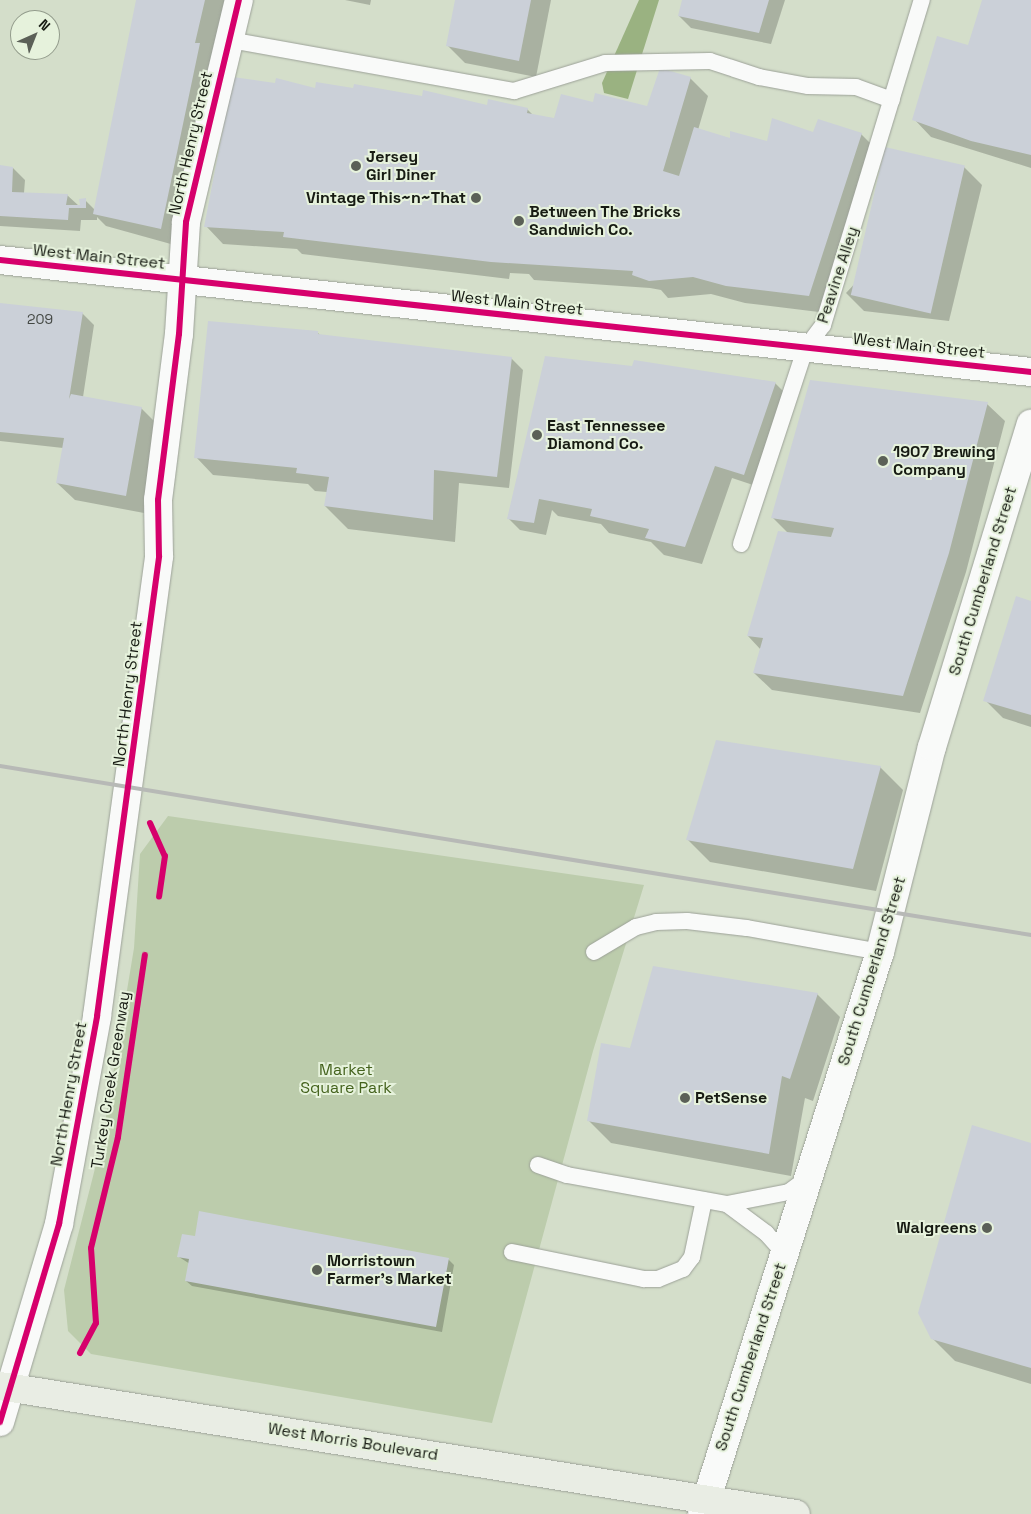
<!DOCTYPE html>
<html>
<head>
<meta charset="utf-8">
<style>
  body { margin:0 }
  #map { position:relative; width:1031px; height:1514px; overflow:hidden; background:#d9dfd4; font-family:"Space Grotesk",sans-serif }
  div>[style] { position:absolute }
  [style*='--x'] { left:calc(var(--x)*1px); top:calc(var(--y)*1px); width:calc(var(--w)*1px); rotate:calc(var(--a)*1deg) }
  .built>* { inset:0; background:#d4deca }
  .green>* { inset:0; background:#bcccac }
  .water>* { inset:0; background:#9ab281 }
  .shadow>* { inset:0; background:#0003 }
  .building>* { inset:0; background:#cbd0d8; transform-origin:0 0 }
  .roads { filter:drop-shadow(0 0 1px #9ca198) drop-shadow(0 0 1px #9ca198) }
  .service>* { height:16px; margin:-8px; padding:0 8px; transform-origin:8px; border-radius:8px; background:#f9faf9 }
  .minor>* { height:28px; margin:-14px; padding:0 14px; transform-origin:14px; border-radius:14px; background:#f9faf9 }
  .secondary>* { height:28px; margin:-14px; padding:0 14px; transform-origin:14px; border-radius:14px; background:#f9faf9 }
  .primary>* { height:28px; margin:-14px; padding:0 14px; transform-origin:14px; border-radius:14px; background:#e9ede4 }
  .rail>* { height:4px; margin:-2px; padding:0 2px; transform-origin:2px; border-radius:2px; background:#b7b9b6 }
  .cycleway>* { height:6px; margin:-3px; padding:0 3px; transform-origin:3px; border-radius:3px; background:#d6006c }
  .dots>* { width:14px; height:14px; translate:-50% -50%; box-sizing:border-box; border:2px solid #e6f2dc; border-radius:50% }
  span { translate:-50% -50%; white-space:nowrap; text-align:center; line-height:1.15; -webkit-text-stroke:4px #e6f2dc; paint-order:stroke }
  .number-label { font-size:14px; color:#444844 }
  .number-label span { -webkit-text-stroke-width:0 }
  .street-label { font-size:16px; color:#171b13 }
  .poi-label { font-size:16px; color:#171b13; font-weight:700 }
  .left { translate:0 -50%; text-align:left }
  .right { translate:-100% -50%; text-align:right }
  .park-label { font-size:16px; color:#44621d }
  .north { position:absolute; left:10px; top:10px; width:50px; height:50px; box-sizing:border-box; background:#e6f2dc; border:1px solid #939c8c; border-radius:50%; rotate:44deg; font-size:14px; font-weight:700; line-height:20px; text-align:center; color:#171b13 }
  .north::after { content:''; display:block; margin:auto; width:18px; height:22px; background:#5b6057; clip-path:polygon(50% 0,100% 100%,50% 72%,0 100%) }
</style>
</head>
<body>
<div id="map">
  <div class="built">
    <div style="clip-path:polygon(evenodd,0 0,1031px 0,1031px 1514px,0 1514px,0 0,20px 20px,50px 20px,50px 50px,20px 50px,20px 20px)"></div>
  </div>
  <div class="green">
    <div style="clip-path:polygon(168px 816px,644px 885px,593px 1051px,492px 1423px,91px 1354px,68px 1331px,64px 1290px,102px 1141px,134px 948px,140px 854px)"></div>
  </div>
  <div class="water">
    <div style="clip-path:polygon(639px 0,659px 0,628px 99px,604px 93px,602px 83px)"></div>
  </div>
  <div class="shadow">
    <div style="clip-path:polygon(137px 0,226px 0,178px 246px,106px 226px,97px 217px,97px 220px,81px 220px,80px 231px,0 226px,0 167px,13px 168px,25px 180px,24px 193px,67px 195px,79px 206px,85px 200px,95px 210px)"></div>
    <div style="clip-path:polygon(345px 0,371px 0,370px 5px)"></div>
    <div style="clip-path:polygon(456px 0,551px 0,536px 77px,465px 63px,447px 45px)"></div>
    <div style="clip-path:polygon(684px 0,785px 0,771px 44px,691px 28px,679px 16px)"></div>
    <div style="clip-path:polygon(983px 0,1031px 0,1031px 168px,931px 137px,914px 119px,969px 46px)"></div>
    <div style="clip-path:polygon(690px 78px,708px 96px,698px 130px,731px 140px,768px 143px,814px 133px,861px 134px,879px 152px,827px 313px,745px 303px,711px 294px,668px 298px,661px 290px,650px 288px,534px 280px,529px 274px,510px 273px,509px 279px,302px 254px,297px 249px,223px 244px,206px 226px,316px 89px,527px 109px,533px 115px,554px 119px,594px 103px,648px 108px)"></div>
    <div style="clip-path:polygon(964px 167px,982px 185px,949px 321px,864px 311px,846px 293px)"></div>
    <div style="clip-path:polygon(0 304px,82px 313px,94px 325px,83px 397px,141px 408px,159px 426px,144px 513px,75px 500px,57px 483px,63px 448px,0 441px)"></div>
    <div style="clip-path:polygon(317px 332px,320px 335px,511px 358px,523px 370px,509px 488px,459px 483px,455px 542px,348px 529px,325px 506px,327px 492px,315px 491px,308px 484px,213px 475px,196px 457px)"></div>
    <div style="clip-path:polygon(546px 357px,775px 383px,787px 395px,756px 486px,732px 478px,702px 564px,664px 555px,651px 542px,609px 533px,601px 524px,558px 516px,552px 510px,546px 535px,520px 530px,508px 518px)"></div>
    <div style="clip-path:polygon(987px 404px,1005px 421px,966px 572px,920px 713px,772px 690px,754px 673px,761px 650px,748px 636px,788px 533px,772px 517px)"></div>
    <div style="clip-path:polygon(1031px 602px,1031px 727px,1003px 718px,985px 700px)"></div>
    <div style="clip-path:polygon(880px 767px,903px 790px,876px 891px,710px 862px,687px 839px)"></div>
    <div style="clip-path:polygon(817px 994px,840px 1017px,813px 1101px,805px 1098px,791px 1176px,611px 1143px,588px 1120px,631px 1050px)"></div>
    <div style="clip-path:polygon(1031px 1144px,1031px 1384px,955px 1361px,932px 1338px)"></div>
    <div style="clip-path:polygon(179px 1257px,448px 1259px,454px 1265px,442px 1332px,192px 1286px,186px 1281px,190px 1264px)"></div>
  </div>
  <div class="building">
    <div style="clip-path:polygon(136px 0,205px 0,195px 43px,200px 43px,161px 229px,93px 214px)"></div>
    <div style="clip-path:polygon(455px 0,531px 0,519px 61px,446px 46px)"></div>
    <div style="clip-path:polygon(682px 0,769px 0,759px 33px,678px 16px)"></div>
    <div style="clip-path:polygon(982px 0,1031px 0,1031px 155px,971px 141px,912px 120px,937px 36px,968px 45px)"></div>
    <div style="clip-path:polygon(660px 68px,691px 77px,663px 171px,679px 176px,694px 127px,730px 138px,730px 131px,767px 141px,772px 118px,813px 132px,818px 119px,862px 133px,809px 296px,726px 286px,693px 277px,649px 281px,632px 275px,633px 271px,491px 262px,283px 237px,284px 232px,204px 227px,233px 77px,275px 83px,276px 78px,315px 88px,316px 82px,353px 88px,354px 84px,422px 96px,423px 90px,487px 105px,488px 99px,528px 108px,527px 113px,554px 118px,561px 94px,593px 102px,595px 93px,647px 106px)"></div>
    <div style="left:885px;top:147px;width:82px;height:152px;rotate:13deg"></div>
    <div style="clip-path:polygon(0 165px,13px 167px,12px 192px,68px 194px,66px 205px,80px 205px,79px 199px,86px 198px,86px 208px,69px 208px,68px 220px,0 216px)"></div>
    <div style="clip-path:polygon(0 303px,83px 312px,69px 399px,71px 394px,142px 407px,126px 496px,56px 483px,64px 438px,0 432px)"></div>
    <div style="clip-path:polygon(208px 321px,318px 331px,318px 334px,512px 357px,497px 477px,434px 470px,433px 520px,324px 506px,329px 477px,296px 473px,297px 468px,194px 458px)"></div>
    <div style="clip-path:polygon(545px 356px,632px 366px,634px 360px,776px 382px,744px 475px,715px 466px,685px 547px,645px 538px,649px 529px,590px 516px,592px 509px,539px 499px,534px 523px,507px 519px)"></div>
    <div style="clip-path:polygon(810px 380px,988px 402px,949px 553px,903px 696px,753px 673px,763px 638px,747px 636px,778px 531px,831px 537px,834px 528px,771px 518px)"></div>
    <div style="clip-path:polygon(1016px 596px,1031px 601px,1031px 715px,983px 701px)"></div>
    <div style="clip-path:polygon(716px 740px,881px 766px,853px 869px,686px 840px)"></div>
    <div style="clip-path:polygon(653px 966px,818px 993px,790px 1079px,782px 1076px,769px 1154px,587px 1121px,601px 1043px,630px 1048px)"></div>
    <div style="clip-path:polygon(972px 1125px,1031px 1143px,1031px 1368px,931px 1339px,918px 1313px)"></div>
    <div style="clip-path:polygon(199px 1211px,449px 1258px,436px 1327px,185px 1281px,189px 1259px,177px 1257px,182px 1234px,195px 1236px)"></div>
  </div>
  <div class="roads">
    <div class="service">
      <div style="--x:230;--y:40;--w:289;--a:10.2"></div>
      <div style="--x:514;--y:91;--w:95;--a:-17.1"></div>
      <div style="--x:605;--y:63;--w:105;--a:-1.1"></div>
      <div style="--x:710;--y:61;--w:52;--a:18.1"></div>
      <div style="--x:759;--y:77;--w:50;--a:10.4"></div>
      <div style="--x:808;--y:86;--w:48;--a:1.2"></div>
      <div style="--x:856;--y:87;--w:38;--a:20"></div>
      <div style="--x:741;--y:544;--w:205;--a:-71.8"></div>
      <div style="--x:805;--y:349;--w:30;--a:-53"></div>
      <div style="--x:823;--y:325;--w:340;--a:-73.1"></div>
      <div style="--x:594;--y:952;--w:49;--a:-30.8"></div>
      <div style="--x:636;--y:927;--w:21;--a:-14"></div>
      <div style="--x:656;--y:922;--w:31;--a:-2"></div>
      <div style="--x:687;--y:921;--w:60;--a:6.7"></div>
      <div style="--x:747;--y:928;--w:135;--a:10.2"></div>
      <div style="--x:538;--y:1165;--w:31;--a:19"></div>
      <div style="--x:567;--y:1175;--w:163;--a:10.3"></div>
      <div style="--x:727;--y:1204;--w:63;--a:-11"></div>
      <div style="--x:789;--y:1192;--w:21;--a:-37"></div>
      <div style="--x:727;--y:1204;--w:49;--a:36.6"></div>
      <div style="--x:766;--y:1233;--w:27;--a:48"></div>
      <div style="--x:512;--y:1252;--w:135;--a:11.6"></div>
      <div style="--x:644;--y:1279;--w:14;--a:0"></div>
      <div style="--x:658;--y:1279;--w:27;--a:-22"></div>
      <div style="--x:683;--y:1269;--w:15;--a:-53"></div>
      <div style="--x:692;--y:1257;--w:58;--a:-78.1"></div>
    </div>
    <div class="minor">
      <div style="--x:0;--y:260;--w:1037;--a:6.2"></div>
      <div style="--x:0;--y:1422;--w:207;--a:-73.4"></div>
      <div style="--x:59;--y:1224;--w:211;--a:-79.6"></div>
      <div style="--x:97;--y:1016;--w:464;--a:-82.3"></div>
      <div style="--x:159;--y:556;--w:56;--a:-91"></div>
      <div style="--x:158;--y:500;--w:167;--a:-82.8"></div>
      <div style="--x:179;--y:334;--w:112;--a:-86.4"></div>
      <div style="--x:186;--y:222;--w:228;--a:-76.6"></div>
    </div>
    <div class="secondary">
      <div style="--x:702;--y:1514;--w:590;--a:-72.43"></div>
      <div style="--x:880;--y:952;--w:211;--a:-75.8"></div>
      <div style="--x:932;--y:747;--w:338;--a:-73"></div>
    </div>
    <div class="primary">
      <div style="--x:0;--y:1386;--w:806;--a:9.14"></div>
    </div>
  </div>
  <div class="rail">
    <div style="--x:0;--y:766;--w:1045;--a:9.31"></div>
  </div>
  <div class="cycleway">
    <div style="--x:0;--y:260;--w:1037;--a:6.2"></div>
    <div style="--x:150;--y:823;--w:36;--a:66"></div>
    <div style="--x:165;--y:856;--w:41;--a:98.3"></div>
    <div style="--x:80;--y:1353;--w:34;--a:-62"></div>
    <div style="--x:96;--y:1323;--w:75;--a:-93.8"></div>
    <div style="--x:91;--y:1248;--w:114;--a:-76.3"></div>
    <div style="--x:118;--y:1137;--w:184;--a:-81.6"></div>
    <div style="--x:0;--y:1422;--w:207;--a:-73.4"></div>
    <div style="--x:59;--y:1224;--w:211;--a:-79.6"></div>
    <div style="--x:97;--y:1016;--w:464;--a:-82.3"></div>
    <div style="--x:159;--y:556;--w:56;--a:-91"></div>
    <div style="--x:158;--y:500;--w:167;--a:-82.8"></div>
    <div style="--x:179;--y:334;--w:112;--a:-86.4"></div>
    <div style="--x:186;--y:222;--w:228;--a:-76.6"></div>
  </div>
  <div class="dots">
    <div style="left:356px;top:166px;background:#5b6057"></div>
    <div style="left:476px;top:198px;background:#5b6057"></div>
    <div style="left:519px;top:221px;background:#5b6057"></div>
    <div style="left:537px;top:435px;background:#5b6057"></div>
    <div style="left:883px;top:461px;background:#5b6057"></div>
    <div style="left:685px;top:1098px;background:#5b6057"></div>
    <div style="left:987px;top:1228px;background:#5b6057"></div>
    <div style="left:317px;top:1270px;background:#5b6057"></div>
  </div>
  <div class="number-label">
    <span style="left:40px;top:319px">209</span>
  </div>
  <div class="street-label">
    <span style="left:191px;top:143px;rotate:-77deg">North Henry Street</span>
    <span style="left:99px;top:257px;rotate:6deg">West Main Street</span>
    <span style="left:838px;top:275px;rotate:-72deg">Peavine Alley</span>
    <span style="left:517px;top:303px;rotate:6deg">West Main Street</span>
    <span style="left:919px;top:346px;rotate:6deg">West Main Street</span>
    <span style="left:983px;top:581px;rotate:-73deg">South Cumberland Street</span>
    <span style="left:128px;top:694px;rotate:-83deg">North Henry Street</span>
    <span style="left:872px;top:971px;rotate:-73deg">South Cumberland Street</span>
    <span style="left:111px;top:1080px;rotate:-81deg">Turkey Creek Greenway</span>
    <span style="left:69px;top:1094px;rotate:-80deg">North Henry Street</span>
    <span style="left:751px;top:1357px;rotate:-72deg">South Cumberland Street</span>
    <span style="left:353px;top:1442px;rotate:9deg">West Morris Boulevard</span>
  </div>
  <div class="poi-label">
    <span class="left" style="left:366px;top:166px">Jersey<br>Girl Diner</span>
    <span class="right" style="left:466px;top:198px">Vintage This~n~That</span>
    <span class="left" style="left:529px;top:221px">Between The Bricks<br>Sandwich Co.</span>
    <span class="left" style="left:547px;top:435px">East Tennessee<br>Diamond Co.</span>
    <span class="left" style="left:893px;top:461px">1907 Brewing<br>Company</span>
    <span class="left" style="left:695px;top:1098px">PetSense</span>
    <span class="right" style="left:977px;top:1228px">Walgreens</span>
    <span class="left" style="left:327px;top:1270px">Morristown<br>Farmer's Market</span>
  </div>
  <div class="park-label">
    <span style="left:346px;top:1079px">Market<br>Square Park</span>
  </div>
  <div class="north">N</div>
</div>
</body>
</html>
